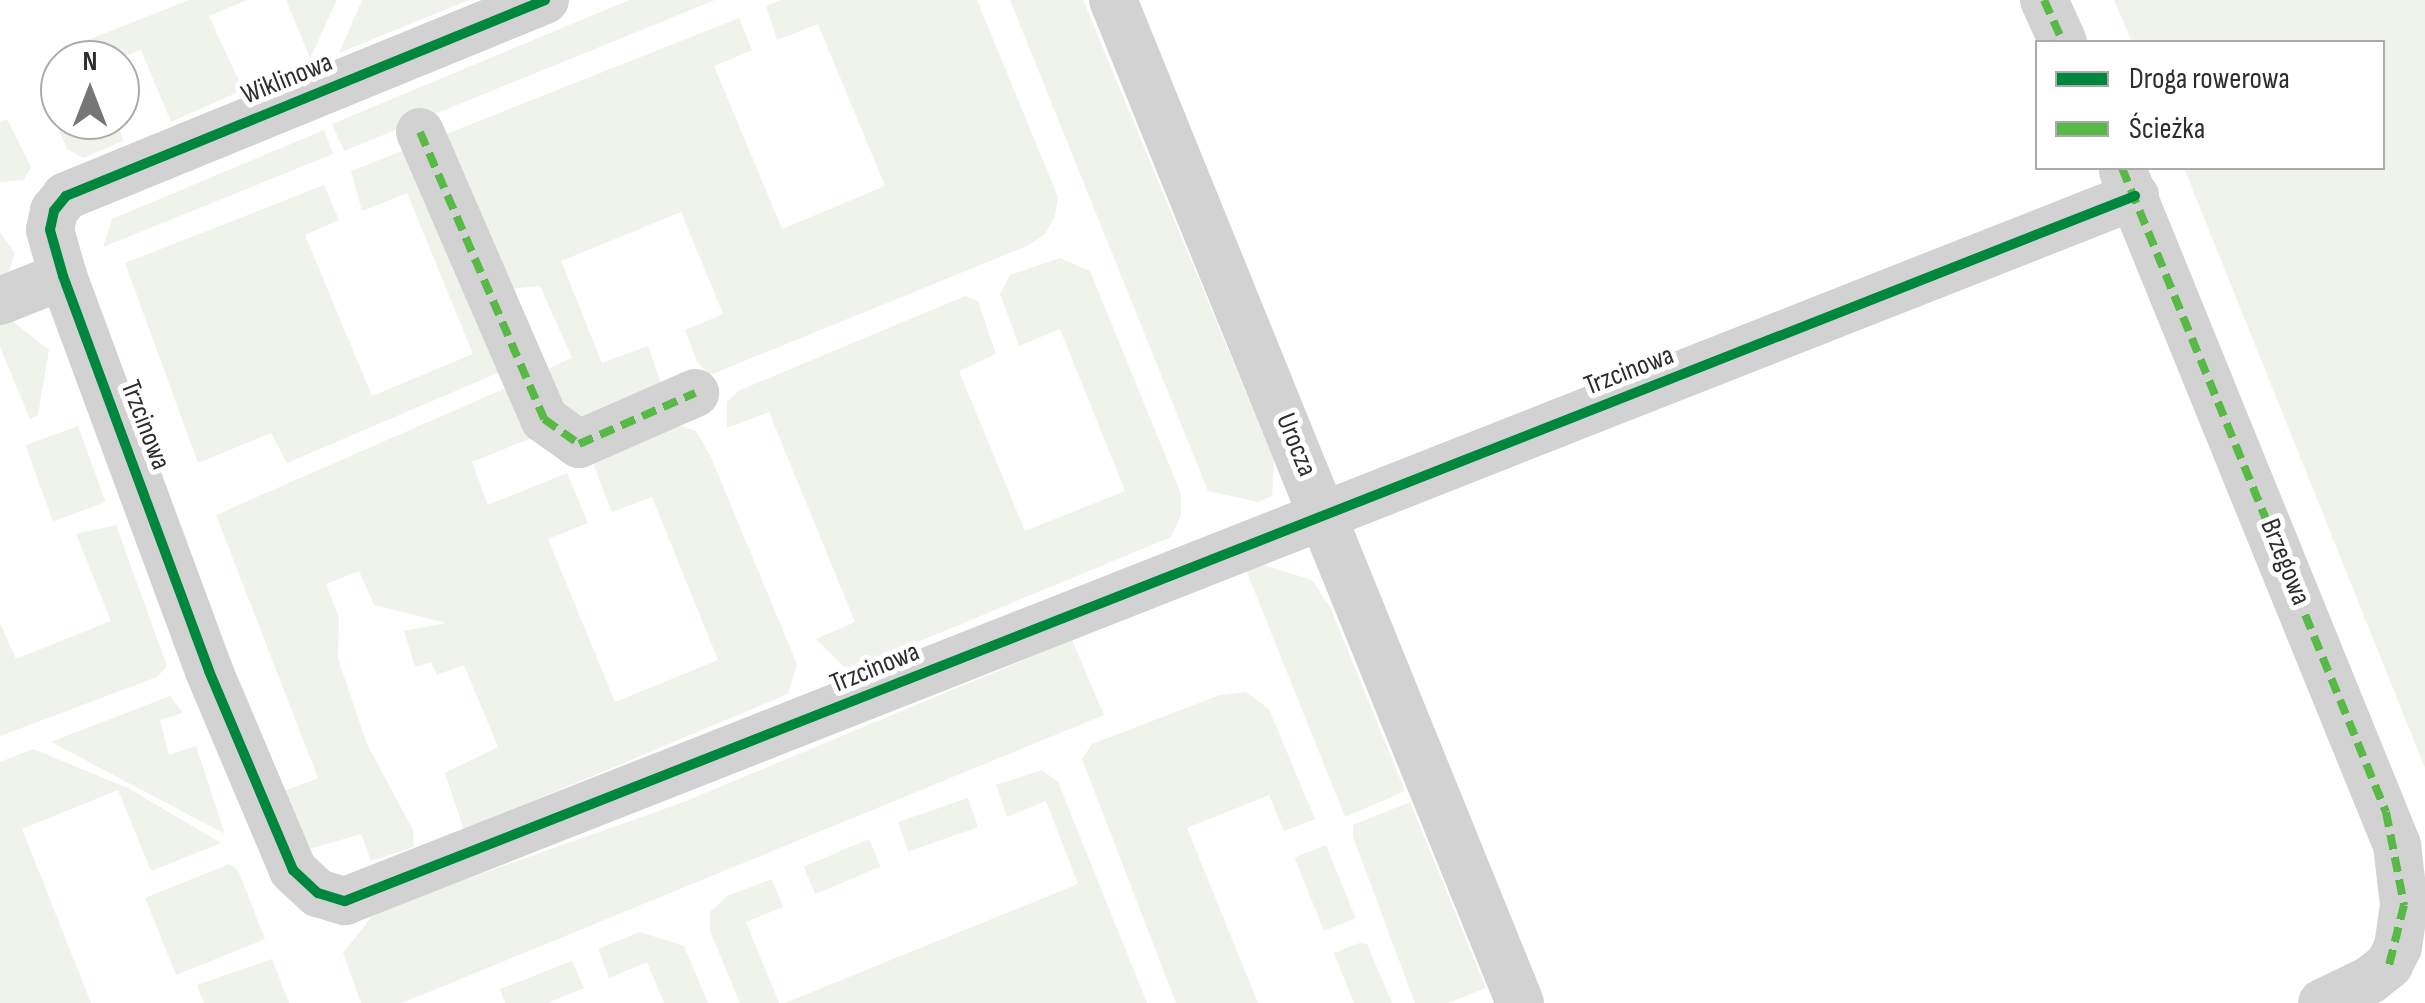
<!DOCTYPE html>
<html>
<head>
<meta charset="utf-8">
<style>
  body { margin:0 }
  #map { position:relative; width:2425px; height:1003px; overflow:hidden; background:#fff; font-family:"Sofia Sans Condensed",sans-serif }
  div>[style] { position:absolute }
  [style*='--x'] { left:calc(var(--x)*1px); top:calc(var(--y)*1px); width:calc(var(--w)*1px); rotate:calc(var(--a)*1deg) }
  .green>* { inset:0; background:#f0f3eb; transform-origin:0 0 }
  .minor>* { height:48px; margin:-24px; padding:0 24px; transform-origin:24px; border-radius:24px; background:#d2d2d2 }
  .quiet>* { height:8px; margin-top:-4px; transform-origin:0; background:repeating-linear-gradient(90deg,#58b947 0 15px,transparent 0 23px) }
  .cycleway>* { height:10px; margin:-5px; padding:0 5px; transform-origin:5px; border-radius:5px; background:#00873e }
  span { translate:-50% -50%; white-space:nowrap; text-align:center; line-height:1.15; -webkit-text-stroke:10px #fff; paint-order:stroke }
  .street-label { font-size:28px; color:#2d2d2d }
  .legend { position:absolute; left:2035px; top:40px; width:350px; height:130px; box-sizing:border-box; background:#fff; border:2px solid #ababab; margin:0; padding:12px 18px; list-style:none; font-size:30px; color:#2d2d2d }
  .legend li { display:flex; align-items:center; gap:20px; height:50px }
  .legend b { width:50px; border:2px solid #ababab }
  .north { position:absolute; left:40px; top:40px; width:100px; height:100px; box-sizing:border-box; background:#fff; border:2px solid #ababab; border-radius:50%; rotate:0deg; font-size:28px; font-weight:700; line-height:40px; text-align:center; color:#2d2d2d }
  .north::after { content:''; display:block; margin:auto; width:35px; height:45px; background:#767676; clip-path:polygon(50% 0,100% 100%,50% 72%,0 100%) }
</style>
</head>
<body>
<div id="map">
  <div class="green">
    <div style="clip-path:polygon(189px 0,247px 0,209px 16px,243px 90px,171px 122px,141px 50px,115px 60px,80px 60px,75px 45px)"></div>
    <div style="clip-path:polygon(286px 0,337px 0,310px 58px)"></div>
    <div style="clip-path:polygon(362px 0,469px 0,339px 53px)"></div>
    <div style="clip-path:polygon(629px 0,715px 0,344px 151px,332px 124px)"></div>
    <div style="clip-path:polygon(781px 0,977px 0,1058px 197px,1055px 216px,1045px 234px,1027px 246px,710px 375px,697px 362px,685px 330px,723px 314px,681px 212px,561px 261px,602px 363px,648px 346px,665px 395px,608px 418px,567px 418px,541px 372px,572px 358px,540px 286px,509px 289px,441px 136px,739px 18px,752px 50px,714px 66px,782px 229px,885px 186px,818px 24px,777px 40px,766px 6px)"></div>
    <div style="clip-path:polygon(1010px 0,1083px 0,1274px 460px,1272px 496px,1258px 502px,1208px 491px)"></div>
    <div style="clip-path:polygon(2114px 0,2425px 0,2425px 768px,2184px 168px,2382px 168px,2382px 42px,2132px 42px)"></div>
    <div style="clip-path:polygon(60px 97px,60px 120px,117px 120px,123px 141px,83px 158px,67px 149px,50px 107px)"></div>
    <div style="clip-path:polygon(7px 119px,31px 167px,24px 180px,0 182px,0 122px)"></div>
    <div style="clip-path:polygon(324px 130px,333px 154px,103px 247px,112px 219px)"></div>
    <div style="clip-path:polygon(407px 149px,507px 369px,287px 463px,271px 433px,198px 463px,125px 263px,324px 185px,339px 220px,305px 235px,372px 396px,473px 354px,407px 193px,362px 211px,351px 171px)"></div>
    <div style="clip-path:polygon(0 232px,15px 253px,8px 274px,0 277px)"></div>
    <div style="clip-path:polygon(1060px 258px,1090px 271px,1181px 494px,1181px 515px,1171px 537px,853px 669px,843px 666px,816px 639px,855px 622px,769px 412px,727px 428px,727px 402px,738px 391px,965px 296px,978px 301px,996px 354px,959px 371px,1025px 531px,1125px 491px,1060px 329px,1019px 346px,1000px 294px,1010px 275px)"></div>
    <div style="clip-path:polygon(6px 316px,49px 350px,38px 415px,30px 419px,0 347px,0 319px)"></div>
    <div style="clip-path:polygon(513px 385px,542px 434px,472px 462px,488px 505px,567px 473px,588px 523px,548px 539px,615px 702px,718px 660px,652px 497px,612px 512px,594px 466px,600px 448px,667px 421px,696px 431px,710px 455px,797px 664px,788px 694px,464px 830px,445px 773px,498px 747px,464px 665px,437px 675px,431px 662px,415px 667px,404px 631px,446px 623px,374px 605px,359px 571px,326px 584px,339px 618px,338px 659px,367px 744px,413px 830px,414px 847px,371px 861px,361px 834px,306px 850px,277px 794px,318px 778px,216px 515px)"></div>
    <div style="left:78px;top:426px;width:81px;height:56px;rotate:70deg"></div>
    <div style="clip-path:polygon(116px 525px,167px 666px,157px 677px,0 736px,0 623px,16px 659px,111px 621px,76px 534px)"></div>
    <div style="clip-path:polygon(1257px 563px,1312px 580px,1331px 609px,1405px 791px,1345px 817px,1246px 570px)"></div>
    <div style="clip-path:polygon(1072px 640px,1104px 715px,402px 1003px,361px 1003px,343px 953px,376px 911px,681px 803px)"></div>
    <div style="clip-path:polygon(1246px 692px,1269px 709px,1315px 819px,1284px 831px,1269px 795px,1187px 828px,1258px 1003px,1176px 1003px,1082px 759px,1092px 744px,1220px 695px)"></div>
    <div style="clip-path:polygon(170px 696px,183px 713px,160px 720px,169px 755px,196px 746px,225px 834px,51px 742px)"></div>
    <div style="clip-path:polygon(33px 749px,128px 788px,221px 843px,151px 871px,118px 790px,22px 829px,91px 1003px,0 1003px,0 762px)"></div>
    <div style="clip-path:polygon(1042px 770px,1058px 782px,1147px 1003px,785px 1003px,1078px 884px,1046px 801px,1007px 817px,996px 785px)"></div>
    <div style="left:968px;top:798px;width:31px;height:74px;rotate:71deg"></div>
    <div style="clip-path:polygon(1410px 802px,1486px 988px,1448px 1003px,1415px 1003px,1353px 837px,1353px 825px)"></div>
    <div style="left:869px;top:839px;width:30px;height:71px;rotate:67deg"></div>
    <div style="left:1326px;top:845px;width:79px;height:34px;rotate:68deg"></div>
    <div style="clip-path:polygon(229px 864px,238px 870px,265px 939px,176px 975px,145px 898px)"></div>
    <div style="clip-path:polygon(772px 879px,783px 907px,746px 922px,779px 1003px,740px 1003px,710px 931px,710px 912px,727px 896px)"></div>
    <div style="clip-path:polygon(640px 932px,684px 946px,708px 1003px,664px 1003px,647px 962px,609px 978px,598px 949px)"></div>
    <div style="clip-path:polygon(1359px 943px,1367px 944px,1392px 1003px,1354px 1003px,1334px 953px)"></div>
    <div style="clip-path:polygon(272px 959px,289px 1003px,204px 1003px,197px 985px)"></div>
    <div style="clip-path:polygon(572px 961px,584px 988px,548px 1003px,505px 1003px,500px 989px)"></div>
  </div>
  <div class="minor">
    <div style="--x:545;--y:0;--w:518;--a:157.75"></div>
    <div style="--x:66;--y:196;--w:19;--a:129"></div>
    <div style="--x:54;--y:211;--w:19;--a:102"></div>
    <div style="--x:50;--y:230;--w:48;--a:74.2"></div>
    <div style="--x:63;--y:276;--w:421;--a:69.7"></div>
    <div style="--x:209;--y:671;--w:216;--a:67.1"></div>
    <div style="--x:293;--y:870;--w:34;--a:43"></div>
    <div style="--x:318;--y:893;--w:28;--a:17"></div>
    <div style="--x:345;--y:901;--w:1924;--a:-21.5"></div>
    <div style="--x:1113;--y:0;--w:1082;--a:67.91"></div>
    <div style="--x:2044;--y:0;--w:46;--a:65.7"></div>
    <div style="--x:420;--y:132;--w:313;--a:66.6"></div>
    <div style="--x:544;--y:419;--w:43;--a:35.5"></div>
    <div style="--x:579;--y:444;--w:127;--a:-23.7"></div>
    <div style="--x:2123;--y:171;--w:728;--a:67.88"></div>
    <div style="--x:2397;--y:845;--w:60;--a:83.3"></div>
    <div style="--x:2404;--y:905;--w:42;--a:98.1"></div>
    <div style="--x:2398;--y:947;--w:20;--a:117"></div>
    <div style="--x:2389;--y:965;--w:24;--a:142"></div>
    <div style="--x:2370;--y:980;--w:53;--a:154.4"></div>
    <div style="--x:0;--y:301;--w:68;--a:-21.6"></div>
  </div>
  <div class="quiet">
    <div style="--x:2044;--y:0;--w:46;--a:65.7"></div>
    <div style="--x:420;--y:132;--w:313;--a:66.6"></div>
    <div style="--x:544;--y:419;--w:43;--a:35.5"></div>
    <div style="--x:579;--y:444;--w:127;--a:-23.7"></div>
    <div style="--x:2122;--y:168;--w:696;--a:67.71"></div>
    <div style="--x:2386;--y:812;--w:95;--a:79"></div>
    <div style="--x:2404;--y:905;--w:62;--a:104"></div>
  </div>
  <div class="cycleway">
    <div style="--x:545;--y:0;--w:518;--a:157.75"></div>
    <div style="--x:66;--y:196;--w:19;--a:129"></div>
    <div style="--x:54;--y:211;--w:19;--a:102"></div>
    <div style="--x:50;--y:230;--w:48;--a:74.2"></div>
    <div style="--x:63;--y:276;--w:421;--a:69.7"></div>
    <div style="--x:209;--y:671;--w:216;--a:67.1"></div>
    <div style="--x:293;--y:870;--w:34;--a:43"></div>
    <div style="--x:318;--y:893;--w:28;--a:17"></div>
    <div style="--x:345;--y:901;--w:1924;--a:-21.5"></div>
  </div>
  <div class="street-label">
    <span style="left:287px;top:79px;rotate:-22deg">Wiklinowa</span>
    <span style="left:1629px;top:371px;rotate:-21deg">Trzcinowa</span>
    <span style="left:145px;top:425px;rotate:69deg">Trzcinowa</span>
    <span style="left:1296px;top:445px;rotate:68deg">Urocza</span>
    <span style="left:2285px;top:562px;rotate:68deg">Brzegowa</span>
    <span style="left:875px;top:668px;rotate:-22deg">Trzcinowa</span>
  </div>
  <ul class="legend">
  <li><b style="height:12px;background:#00873e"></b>Droga rowerowa</li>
  <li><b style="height:12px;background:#58b947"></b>Ścieżka</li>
  </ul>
  <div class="north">N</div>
</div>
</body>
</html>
